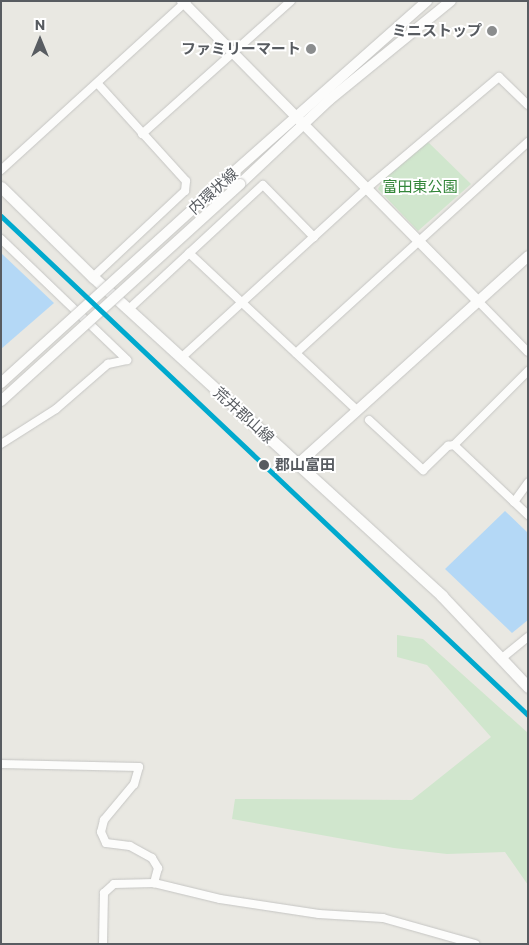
<!DOCTYPE html>
<html>
<head>
<meta charset="utf-8">
<style>
  body { margin:0 }
  #map { position:relative; width:529px; height:945px; overflow:hidden; background:#e9e8e2; font-family:Commissioner,"Noto Sans JP",sans-serif }
  div>[style] { position:absolute }
  [style*='--x'] { left:calc(var(--x)*1px); top:calc(var(--y)*1px); width:calc(var(--w)*1px); rotate:calc(var(--a)*1deg) }
  .green>* { inset:0; background:#d0e6cd }
  .water>* { inset:0; background:#b4d8f6 }
  .roads { filter:drop-shadow(0 0 1px #c5c5c3) drop-shadow(0 0 1px #c5c5c3) }
  .minor>* { height:8px; margin:-4px; padding:0 4px; transform-origin:4px; border-radius:4px; background:#fcfcfb }
  .tertiary>* { height:10px; margin:-5px; padding:0 5px; transform-origin:5px; border-radius:5px; background:#fcfcfb }
  .secondary>* { height:11px; margin:-5.5px; padding:0 5.5px; transform-origin:5.5px; border-radius:5.5px; background:#fcfcfb }
  .bridges { filter:drop-shadow(0 0 1px #c5c5c3) drop-shadow(0 0 1px #c5c5c3) }
  .tertiary-bridge>* { height:10px; margin:-5px; padding:0 5px; transform-origin:5px; border-radius:5px; background:#fcfcfb }
  .rail-1>* { height:5px; margin:-2.5px; padding:0 2.5px; transform-origin:2.5px; border-radius:2.5px; background:#00a9ce }
  .dots>* { width:14px; height:14px; translate:-50% -50%; box-sizing:border-box; border:2px solid #fff; border-radius:50% }
  span { translate:-50% -50%; white-space:nowrap; text-align:center; line-height:1.15; -webkit-text-stroke:4px #fff; paint-order:stroke }
  .poi-label { font-size:15px; color:#585c61; font-weight:700 }
  .right { translate:-100% -50%; text-align:right }
  .park-label { font-size:15px; color:#338639 }
  .street-label { font-size:15px; color:#585c61 }
  .stop-label { font-size:15px; color:#585c61; font-weight:700 }
  .left { translate:0 -50%; text-align:left }
  .frame { position:absolute; inset:0; border:2px solid #585c61; pointer-events:none }
  .north { position:absolute; left:15px; top:15px; width:50px; height:50px; -webkit-text-stroke:4px #fff; paint-order:stroke; rotate:0deg; font-size:14px; font-weight:700; line-height:20px; text-align:center; color:#585c61 }
  .north::after { content:''; display:block; margin:auto; width:18px; height:22px; background:#585c61; clip-path:polygon(50% 0,100% 100%,50% 72%,0 100%) }
</style>
</head>
<body>
<div id="map">
  <div class="green">
    <div style="clip-path:polygon(427px 141px,471px 184px,418px 231px,378px 189px,385px 177px)"></div>
    <div style="clip-path:polygon(397px 635px,423px 639px,528px 733px,528px 885px,505px 852px,447px 854px,394px 848px,232px 819px,235px 799px,412px 800px,491px 737px,427px 665px,397px 657px)"></div>
  </div>
  <div class="water">
    <div style="clip-path:polygon(1px 253px,54px 303px,1px 349px)"></div>
    <div style="clip-path:polygon(505px 511px,528px 533px,528px 620px,512px 633px,445px 569px)"></div>
  </div>
  <div class="roads">
    <div class="minor">
      <div style="--x:142;--y:134;--w:200;--a:-41.8"></div>
      <div style="--x:1;--y:170;--w:251;--a:-42.3"></div>
      <div style="--x:1;--y:239;--w:175;--a:43.8"></div>
      <div style="--x:189;--y:253;--w:231;--a:43.1"></div>
      <div style="--x:93;--y:277;--w:126;--a:-43.1"></div>
      <div style="--x:185;--y:191;--w:10;--a:-84"></div>
      <div style="--x:186;--y:181;--w:132;--a:-132.2"></div>
      <div style="--x:478;--y:301;--w:71;--a:45.6"></div>
      <div style="--x:130;--y:308;--w:181;--a:-42.8"></div>
      <div style="--x:263;--y:185;--w:73;--a:45.6"></div>
      <div style="--x:296;--y:353;--w:314;--a:-42.3"></div>
      <div style="--x:181;--y:358;--w:251;--a:-42.4"></div>
      <div style="--x:366;--y:189;--w:174;--a:-40.1"></div>
      <div style="--x:499;--y:77;--w:40;--a:44"></div>
      <div style="--x:369;--y:420;--w:74;--a:42.8"></div>
      <div style="--x:423;--y:470;--w:35;--a:-44"></div>
      <div style="--x:448;--y:446;--w:6;--a:-9"></div>
      <div style="--x:454;--y:445;--w:105;--a:-45"></div>
      <div style="--x:1;--y:444;--w:65;--a:-32.5"></div>
      <div style="--x:56;--y:409;--w:69;--a:-40.9"></div>
      <div style="--x:108;--y:364;--w:19;--a:-12"></div>
      <div style="--x:454;--y:445;--w:102;--a:43.4"></div>
      <div style="--x:514;--y:502;--w:24;--a:-54"></div>
      <div style="--x:502;--y:658;--w:33;--a:-39"></div>
      <div style="--x:1;--y:764;--w:138;--a:1.2"></div>
      <div style="--x:139;--y:767;--w:18;--a:106"></div>
      <div style="--x:134;--y:784;--w:47;--a:129.8"></div>
      <div style="--x:104;--y:820;--w:12;--a:104"></div>
      <div style="--x:101;--y:832;--w:12;--a:66"></div>
      <div style="--x:106;--y:843;--w:24;--a:7"></div>
      <div style="--x:130;--y:846;--w:25;--a:29"></div>
      <div style="--x:152;--y:858;--w:12;--a:59"></div>
      <div style="--x:158;--y:868;--w:16;--a:105"></div>
      <div style="--x:103;--y:944;--w:51;--a:-88.9"></div>
      <div style="--x:104;--y:893;--w:13;--a:-42"></div>
      <div style="--x:114;--y:884;--w:40;--a:-1.4"></div>
      <div style="--x:154;--y:883;--w:68;--a:13.6"></div>
      <div style="--x:220;--y:899;--w:100;--a:8.6"></div>
      <div style="--x:319;--y:914;--w:64;--a:3.6"></div>
      <div style="--x:383;--y:918;--w:96;--a:15.8"></div>
    </div>
    <div class="tertiary">
      <div style="--x:182;--y:1;--w:421;--a:45.4"></div>
      <div style="--x:227;--y:178;--w:267;--a:-41.5"></div>
      <div style="--x:240;--y:184;--w:122;--a:-43.3"></div>
      <div style="--x:329;--y:100;--w:157;--a:-39.1"></div>
      <div style="--x:298;--y:464;--w:310;--a:-42.1"></div>
    </div>
    <div class="secondary">
      <div style="--x:1;--y:187;--w:129;--a:44.4"></div>
      <div style="--x:93;--y:277;--w:473;--a:42.4"></div>
      <div style="--x:442;--y:596;--w:125;--a:46.6"></div>
    </div>
  </div>
  <div class="bridges">
    <div class="tertiary-bridge">
      <div style="--x:1;--y:383;--w:305;--a:-42.2"></div>
      <div style="--x:1;--y:401;--w:323;--a:-42.2"></div>
    </div>
  </div>
  <div class="rail-1">
    <div style="--x:1;--y:216;--w:726;--a:43.44"></div>
  </div>
  <div class="dots">
    <div style="left:492px;top:31px;background:#8b8d8e"></div>
    <div style="left:311px;top:49px;background:#8b8d8e"></div>
    <div style="left:264px;top:465px;background:#585c61"></div>
  </div>
  <div class="poi-label">
    <span class="right" style="left:482px;top:31px">ミニストップ</span>
    <span class="right" style="left:301px;top:49px">ファミリーマート</span>
  </div>
  <div class="park-label">
    <span style="left:420px;top:187px">富田東公園</span>
  </div>
  <div class="street-label">
    <span style="left:213px;top:191px;rotate:-42deg">内環状線</span>
    <span style="left:244px;top:415px;rotate:42deg">荒井郡山線</span>
  </div>
  <div class="stop-label">
    <span class="left" style="left:275px;top:465px">郡山富田</span>
  </div>
  <div class="frame"></div>
  <div class="north">N</div>
</div>
</body>
</html>
